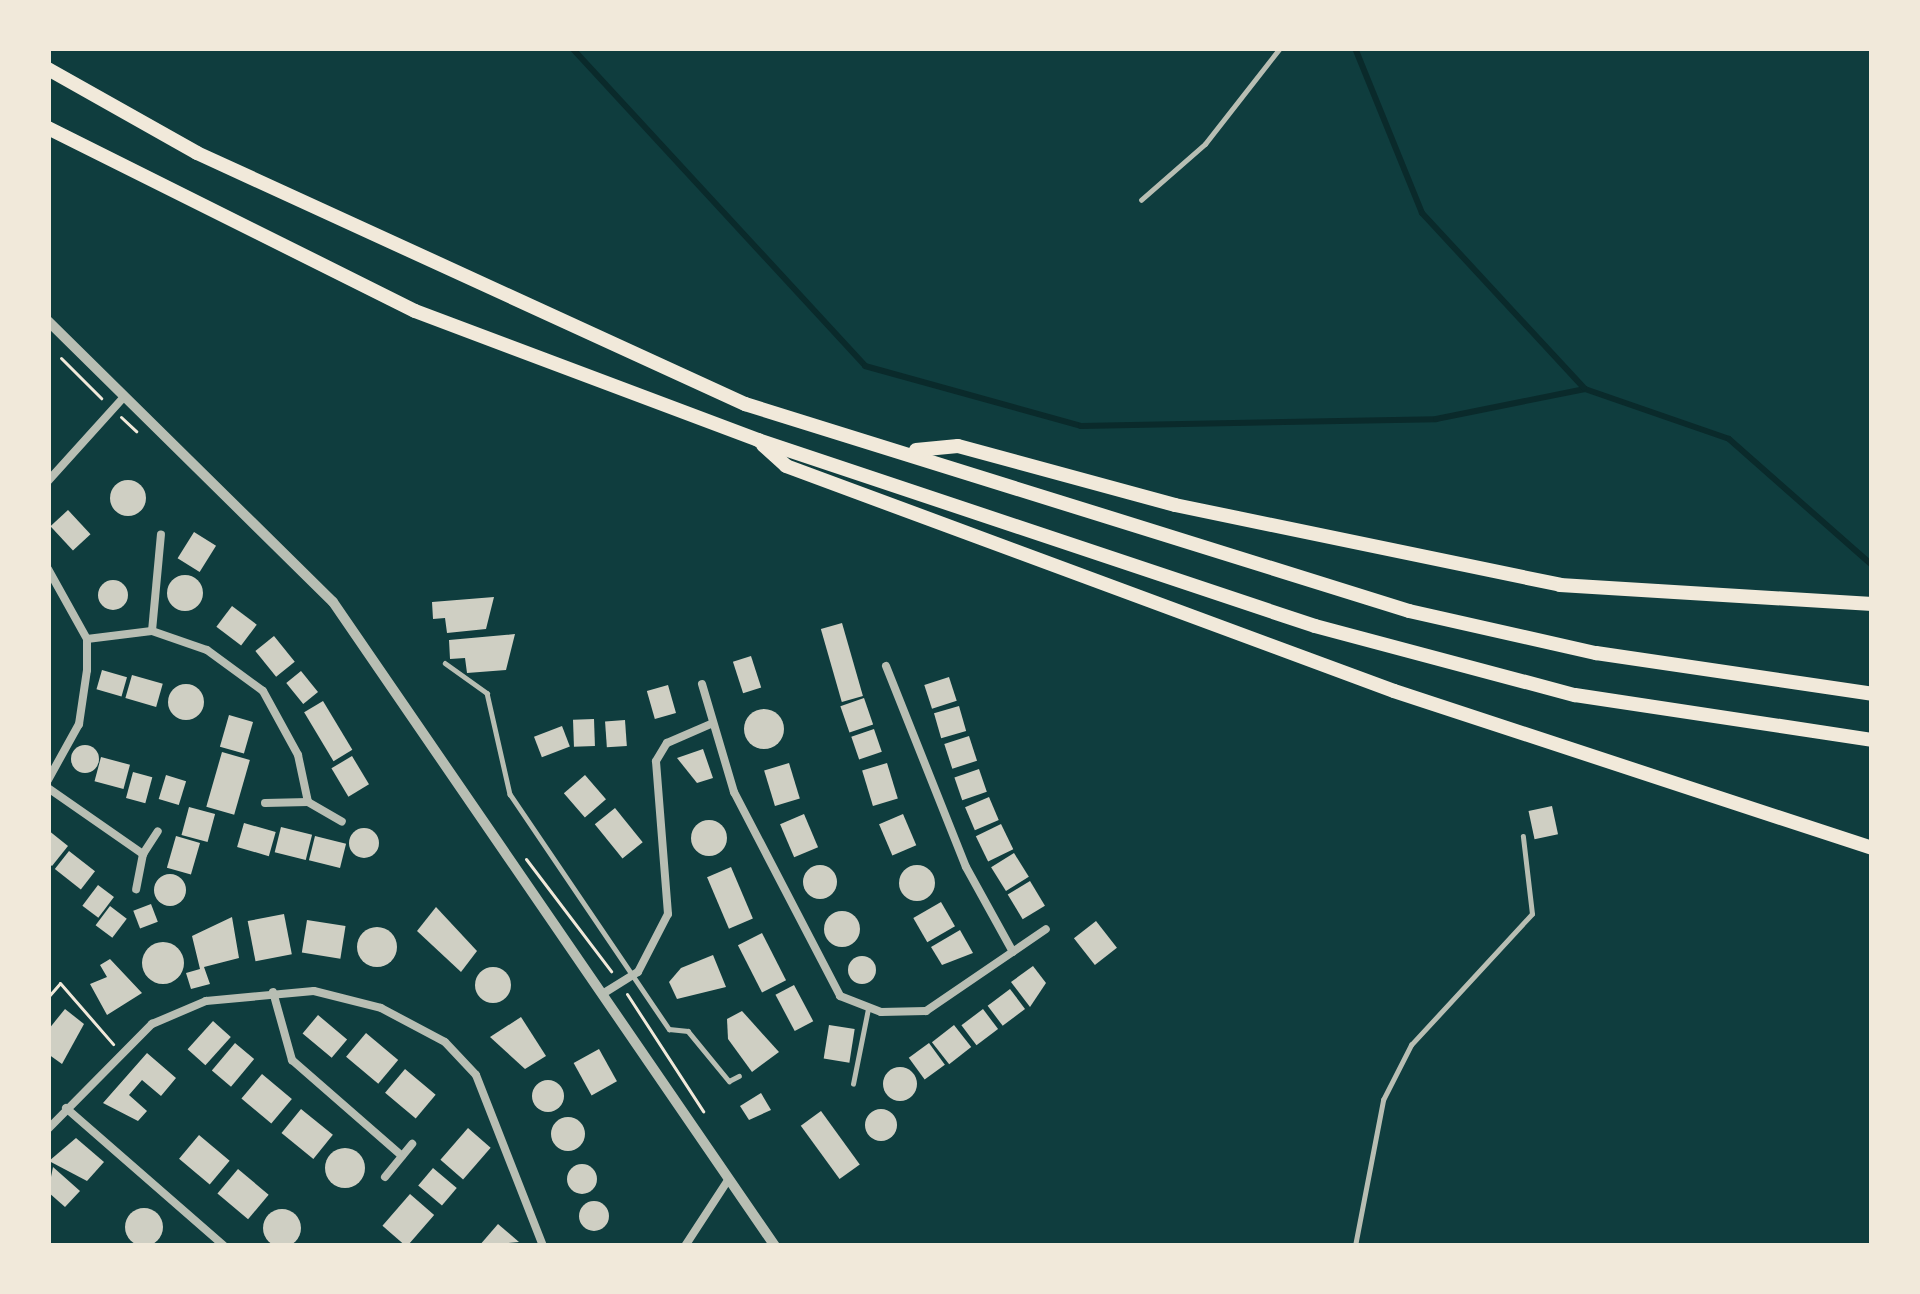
<!DOCTYPE html>
<html>
<head>
<meta charset="utf-8">
<style>
  body { margin:0 }
  #map { position:relative; width:1920px; height:1294px; overflow:hidden; background:#0f3d3e; font-family:Quicksand,sans-serif }
  div>[style] { position:absolute }
  [style*='--x'] { left:calc(var(--x)*1px); top:calc(var(--y)*1px); width:calc(var(--w)*1px); rotate:calc(var(--a)*1deg) }
  .stream>* { height:6px; margin:-3px; padding:0 3px; transform-origin:3px; border-radius:3px; background:#0a2a2b }
  .building>* { inset:0; background:#cfcfc3; transform-origin:0 0 }
  .round { border-radius:50% }
  .path>* { height:3px; margin:-1.5px; padding:0 1.5px; transform-origin:1.5px; border-radius:1.5px; background:#f1e9da }
  .service>* { height:4.5px; margin:-2.25px; padding:0 2.25px; transform-origin:2.25px; border-radius:2.25px; background:#b8beb3 }
  .minor>* { height:8px; margin:-4px; padding:0 4px; transform-origin:4px; border-radius:4px; background:#b8beb3 }
  .tertiary>* { height:10px; margin:-5px; padding:0 5px; transform-origin:5px; border-radius:5px; background:#b8beb3 }
  .trunk>* { height:14px; margin:-7px; padding:0 7px; transform-origin:7px; border-radius:7px; background:#f1e9da }
  span { translate:-50% -50%; white-space:nowrap; text-align:center; line-height:1.15; -webkit-text-stroke:10px #f1e9da; paint-order:stroke }
  .frame { position:absolute; inset:0; border:51px solid #f1e9da; pointer-events:none }
</style>
</head>
<body>
<div id="map">
  <div class="stream">
    <div style="--x:572;--y:48;--w:432;--a:47.3"></div>
    <div style="--x:865;--y:366;--w:224;--a:15.5"></div>
    <div style="--x:1081;--y:426;--w:355;--a:-1.1"></div>
    <div style="--x:1436;--y:419;--w:152;--a:-11.4"></div>
    <div style="--x:1585;--y:389;--w:152;--a:19.1"></div>
    <div style="--x:1729;--y:439;--w:191;--a:41.4"></div>
    <div style="--x:1355;--y:48;--w:178;--a:67.9"></div>
    <div style="--x:1422;--y:213;--w:238;--a:47.2"></div>
  </div>
  <div class="building">
    <div class="round" style="left:110px;top:480px;width:36px;height:36px"></div>
    <div style="left:68px;top:510px;width:33px;height:24px;rotate:47deg"></div>
    <div style="left:194px;top:532px;width:26px;height:31px;rotate:32deg"></div>
    <div class="round" style="left:167px;top:575px;width:36px;height:36px"></div>
    <div class="round" style="left:98px;top:580px;width:30px;height:30px"></div>
    <div style="clip-path:polygon(494px 597px,486px 629px,447px 633px,445px 618px,433px 619px,432px 602px)"></div>
    <div style="left:232px;top:606px;width:31px;height:26px;rotate:37deg"></div>
    <div style="left:842px;top:623px;width:76px;height:22px;rotate:74deg"></div>
    <div style="clip-path:polygon(515px 634px,506px 670px,467px 673px,465px 658px,450px 659px,449px 640px)"></div>
    <div style="left:274px;top:636px;width:33px;height:24px;rotate:51deg"></div>
    <div style="left:751px;top:656px;width:33px;height:19px;rotate:72deg"></div>
    <div style="left:102px;top:670px;width:26px;height:20px;rotate:16deg"></div>
    <div style="left:301px;top:671px;width:27px;height:19px;rotate:51deg"></div>
    <div style="left:132px;top:675px;width:32px;height:24px;rotate:16deg"></div>
    <div style="left:949px;top:677px;width:25px;height:26px;rotate:72deg"></div>
    <div class="round" style="left:168px;top:684px;width:36px;height:36px"></div>
    <div style="left:668px;top:685px;width:29px;height:22px;rotate:74deg"></div>
    <div style="left:864px;top:698px;width:28px;height:25px;rotate:71deg"></div>
    <div style="left:323px;top:701px;width:57px;height:22px;rotate:59deg"></div>
    <div style="left:959px;top:706px;width:26px;height:26px;rotate:74deg"></div>
    <div class="round" style="left:744px;top:709px;width:40px;height:40px"></div>
    <div style="left:229px;top:715px;width:25px;height:33px;rotate:16deg"></div>
    <div style="left:594px;top:719px;width:27px;height:21px;rotate:88deg"></div>
    <div style="left:625px;top:720px;width:26px;height:20px;rotate:86deg"></div>
    <div style="left:562px;top:726px;width:22px;height:30px;rotate:69deg"></div>
    <div style="left:874px;top:729px;width:24px;height:24px;rotate:71deg"></div>
    <div style="left:969px;top:736px;width:26px;height:26px;rotate:72deg"></div>
    <div class="round" style="left:71px;top:745px;width:28px;height:28px"></div>
    <div style="clip-path:polygon(703px 749px,713px 778px,697px 783px,677px 758px)"></div>
    <div style="left:222px;top:752px;width:29px;height:57px;rotate:16deg"></div>
    <div style="left:352px;top:756px;width:33px;height:24px;rotate:59deg"></div>
    <div style="left:101px;top:757px;width:30px;height:25px;rotate:15deg"></div>
    <div style="left:789px;top:763px;width:37px;height:26px;rotate:73deg"></div>
    <div style="left:887px;top:763px;width:37px;height:26px;rotate:73deg"></div>
    <div style="left:979px;top:769px;width:24px;height:26px;rotate:71deg"></div>
    <div style="left:133px;top:772px;width:20px;height:27px;rotate:15deg"></div>
    <div style="left:166px;top:775px;width:21px;height:25px;rotate:17deg"></div>
    <div style="left:585px;top:775px;width:32px;height:28px;rotate:49deg"></div>
    <div style="left:989px;top:797px;width:25px;height:26px;rotate:67deg"></div>
    <div style="left:1552px;top:806px;width:29px;height:24px;rotate:78deg"></div>
    <div style="left:189px;top:807px;width:27px;height:29px;rotate:15deg"></div>
    <div style="left:615px;top:808px;width:44px;height:26px;rotate:51deg"></div>
    <div style="left:804px;top:814px;width:36px;height:26px;rotate:67deg"></div>
    <div style="left:903px;top:814px;width:34px;height:26px;rotate:67deg"></div>
    <div class="round" style="left:691px;top:820px;width:36px;height:36px"></div>
    <div style="left:244px;top:823px;width:33px;height:25px;rotate:16deg"></div>
    <div style="left:1001px;top:824px;width:28px;height:28px;rotate:64deg"></div>
    <div style="left:281px;top:827px;width:32px;height:26px;rotate:14deg"></div>
    <div class="round" style="left:349px;top:828px;width:30px;height:30px"></div>
    <div style="clip-path:polygon(48px 830px,68px 846px,52px 866px,48px 863px)"></div>
    <div style="left:176px;top:836px;width:25px;height:33px;rotate:16deg"></div>
    <div style="left:315px;top:836px;width:32px;height:25px;rotate:14deg"></div>
    <div style="left:69px;top:851px;width:33px;height:23px;rotate:38deg"></div>
    <div style="left:1014px;top:853px;width:28px;height:27px;rotate:58deg"></div>
    <div class="round" style="left:899px;top:865px;width:36px;height:36px"></div>
    <div class="round" style="left:803px;top:865px;width:34px;height:34px"></div>
    <div style="left:731px;top:867px;width:56px;height:26px;rotate:67deg"></div>
    <div class="round" style="left:154px;top:874px;width:32px;height:32px"></div>
    <div style="left:1030px;top:881px;width:29px;height:26px;rotate:59deg"></div>
    <div style="left:98px;top:885px;width:20px;height:26px;rotate:37deg"></div>
    <div style="left:941px;top:902px;width:28px;height:32px;rotate:60deg"></div>
    <div style="left:151px;top:904px;width:19px;height:19px;rotate:69deg"></div>
    <div style="left:110px;top:906px;width:21px;height:24px;rotate:37deg"></div>
    <div style="clip-path:polygon(436px 907px,477px 951px,461px 972px,417px 931px)"></div>
    <div class="round" style="left:824px;top:911px;width:36px;height:36px"></div>
    <div style="left:284px;top:914px;width:41px;height:37px;rotate:79deg"></div>
    <div style="clip-path:polygon(232px 917px,239px 958px,204px 967px,210px 984px,191px 989px,186px 973px,200px 969px,192px 936px)"></div>
    <div style="left:307px;top:920px;width:39px;height:33px;rotate:9deg"></div>
    <div style="left:1096px;top:921px;width:34px;height:28px;rotate:52deg"></div>
    <div class="round" style="left:357px;top:927px;width:40px;height:40px"></div>
    <div style="clip-path:polygon(960px 930px,973px 953px,942px 965px,931px 947px)"></div>
    <div style="left:762px;top:933px;width:53px;height:27px;rotate:63deg"></div>
    <div class="round" style="left:142px;top:942px;width:42px;height:42px"></div>
    <div style="clip-path:polygon(713px 955px,726px 987px,677px 999px,669px 982px,681px 968px)"></div>
    <div class="round" style="left:848px;top:956px;width:28px;height:28px"></div>
    <div style="clip-path:polygon(110px 959px,142px 993px,107px 1015px,90px 984px,107px 977px,100px 965px)"></div>
    <div style="clip-path:polygon(1033px 966px,1046px 983px,1030px 1007px,1011px 982px)"></div>
    <div class="round" style="left:475px;top:967px;width:36px;height:36px"></div>
    <div style="left:794px;top:985px;width:41px;height:21px;rotate:62deg"></div>
    <div style="left:1010px;top:989px;width:25px;height:28px;rotate:53deg"></div>
    <div style="clip-path:polygon(65px 1009px,84px 1024px,62px 1064px,48px 1054px,48px 1030px)"></div>
    <div style="left:983px;top:1009px;width:25px;height:27px;rotate:53deg"></div>
    <div style="clip-path:polygon(742px 1011px,779px 1052px,752px 1072px,728px 1039px,727px 1019px)"></div>
    <div style="left:318px;top:1015px;width:38px;height:24px;rotate:40deg"></div>
    <div style="clip-path:polygon(521px 1017px,546px 1056px,525px 1069px,490px 1037px)"></div>
    <div style="left:213px;top:1021px;width:24px;height:38px;rotate:42deg"></div>
    <div style="left:829px;top:1025px;width:26px;height:34px;rotate:9deg"></div>
    <div style="left:954px;top:1025px;width:28px;height:28px;rotate:52deg"></div>
    <div style="left:366px;top:1033px;width:42px;height:31px;rotate:40deg"></div>
    <div style="left:235px;top:1043px;width:25px;height:36px;rotate:40deg"></div>
    <div style="left:929px;top:1043px;width:27px;height:25px;rotate:54deg"></div>
    <div style="left:599px;top:1049px;width:37px;height:29px;rotate:61deg"></div>
    <div style="clip-path:polygon(147px 1053px,176px 1078px,161px 1096px,142px 1080px,129px 1095px,147px 1111px,138px 1121px,103px 1103px)"></div>
    <div class="round" style="left:883px;top:1067px;width:34px;height:34px"></div>
    <div style="left:405px;top:1069px;width:40px;height:31px;rotate:40deg"></div>
    <div style="left:262px;top:1074px;width:39px;height:32px;rotate:40deg"></div>
    <div class="round" style="left:532px;top:1080px;width:32px;height:32px"></div>
    <div style="clip-path:polygon(761px 1093px,771px 1110px,749px 1120px,740px 1106px)"></div>
    <div style="left:301px;top:1109px;width:41px;height:31px;rotate:39deg"></div>
    <div class="round" style="left:865px;top:1109px;width:32px;height:32px"></div>
    <div style="left:821px;top:1111px;width:66px;height:25px;rotate:54deg"></div>
    <div class="round" style="left:551px;top:1117px;width:34px;height:34px"></div>
    <div style="left:468px;top:1128px;width:30px;height:42px;rotate:41deg"></div>
    <div style="left:199px;top:1135px;width:40px;height:31px;rotate:40deg"></div>
    <div style="clip-path:polygon(76px 1138px,104px 1162px,87px 1181px,49px 1161px)"></div>
    <div class="round" style="left:325px;top:1148px;width:40px;height:40px"></div>
    <div class="round" style="left:567px;top:1164px;width:30px;height:30px"></div>
    <div style="clip-path:polygon(53px 1167px,80px 1191px,65px 1207px,48px 1192px)"></div>
    <div style="left:433px;top:1168px;width:31px;height:23px;rotate:40deg"></div>
    <div style="left:238px;top:1169px;width:40px;height:32px;rotate:40deg"></div>
    <div style="left:410px;top:1194px;width:32px;height:42px;rotate:41deg"></div>
    <div class="round" style="left:579px;top:1201px;width:30px;height:30px"></div>
    <div class="round" style="left:125px;top:1208px;width:38px;height:38px"></div>
    <div class="round" style="left:263px;top:1209px;width:38px;height:38px"></div>
    <div style="clip-path:polygon(498px 1224px,519px 1242px,479px 1246px)"></div>
  </div>
  <div class="path">
    <div style="--x:61;--y:358;--w:57;--a:45"></div>
    <div style="--x:121;--y:417;--w:21;--a:43"></div>
    <div style="--x:526;--y:859;--w:141;--a:52.8"></div>
    <div style="--x:627;--y:994;--w:140;--a:57"></div>
    <div style="--x:48;--y:997;--w:18;--a:-49"></div>
    <div style="--x:60;--y:983;--w:81;--a:49"></div>
  </div>
  <div class="service">
    <div style="--x:1141;--y:200;--w:85;--a:-41.2"></div>
    <div style="--x:1205;--y:144;--w:122;--a:-52"></div>
    <div style="--x:445;--y:663;--w:52;--a:35.5"></div>
    <div style="--x:487;--y:693;--w:104;--a:77.2"></div>
    <div style="--x:510;--y:794;--w:284;--a:55.9"></div>
    <div style="--x:669;--y:1029;--w:19;--a:6"></div>
    <div style="--x:688;--y:1031;--w:65;--a:50.6"></div>
    <div style="--x:729;--y:1081;--w:11;--a:-27"></div>
    <div style="--x:853;--y:1084;--w:76;--a:-78.7"></div>
    <div style="--x:1355;--y:1246;--w:149;--a:-79.1"></div>
    <div style="--x:1383;--y:1100;--w:62;--a:-63"></div>
    <div style="--x:1411;--y:1045;--w:178;--a:-47.3"></div>
    <div style="--x:1532;--y:914;--w:78;--a:-96.7"></div>
  </div>
  <div class="minor">
    <div style="--x:48;--y:481;--w:112;--a:-47.9"></div>
    <div style="--x:48;--y:569;--w:80;--a:60.9"></div>
    <div style="--x:87;--y:639;--w:31;--a:90"></div>
    <div style="--x:87;--y:670;--w:55;--a:98.4"></div>
    <div style="--x:79;--y:724;--w:64;--a:119"></div>
    <div style="--x:152;--y:631;--w:97;--a:-84.7"></div>
    <div style="--x:87;--y:639;--w:65;--a:-7"></div>
    <div style="--x:152;--y:631;--w:58;--a:19.1"></div>
    <div style="--x:207;--y:650;--w:69;--a:36.2"></div>
    <div style="--x:263;--y:691;--w:73;--a:61.3"></div>
    <div style="--x:298;--y:755;--w:48;--a:78"></div>
    <div style="--x:886;--y:666;--w:216;--a:68.3"></div>
    <div style="--x:966;--y:867;--w:97;--a:61.1"></div>
    <div style="--x:702;--y:684;--w:113;--a:73.5"></div>
    <div style="--x:734;--y:792;--w:230;--a:62.5"></div>
    <div style="--x:840;--y:996;--w:44;--a:21.3"></div>
    <div style="--x:881;--y:1012;--w:45;--a:-1.3"></div>
    <div style="--x:926;--y:1011;--w:145;--a:-34.3"></div>
    <div style="--x:48;--y:788;--w:116;--a:34.8"></div>
    <div style="--x:143;--y:854;--w:36;--a:101"></div>
    <div style="--x:265;--y:803;--w:43;--a:-1.3"></div>
    <div style="--x:308;--y:802;--w:39;--a:30"></div>
    <div style="--x:143;--y:854;--w:27;--a:-57"></div>
    <div style="--x:273;--y:992;--w:71;--a:74.4"></div>
    <div style="--x:292;--y:1060;--w:146;--a:41.1"></div>
    <div style="--x:604;--y:993;--w:40;--a:-32"></div>
    <div style="--x:638;--y:972;--w:65;--a:-62.7"></div>
    <div style="--x:668;--y:914;--w:153;--a:-94.5"></div>
    <div style="--x:656;--y:761;--w:21;--a:-59"></div>
    <div style="--x:667;--y:743;--w:48;--a:-23.4"></div>
    <div style="--x:66;--y:1108;--w:210;--a:41.1"></div>
    <div style="--x:48;--y:1129;--w:148;--a:-45.3"></div>
    <div style="--x:152;--y:1024;--w:59;--a:-23.1"></div>
    <div style="--x:206;--y:1001;--w:108;--a:-5.3"></div>
    <div style="--x:314;--y:991;--w:69;--a:14.2"></div>
    <div style="--x:381;--y:1008;--w:72;--a:28"></div>
    <div style="--x:445;--y:1042;--w:45;--a:46.8"></div>
    <div style="--x:476;--y:1075;--w:184;--a:68.6"></div>
    <div style="--x:385;--y:1177;--w:43;--a:-50.7"></div>
    <div style="--x:685;--y:1246;--w:79;--a:-56.9"></div>
  </div>
  <div class="tertiary">
    <div style="--x:48;--y:321;--w:400;--a:44.6"></div>
    <div style="--x:333;--y:602;--w:781;--a:55.54"></div>
  </div>
  <div class="trunk">
    <div style="--x:48;--y:69;--w:171;--a:29.4"></div>
    <div style="--x:197;--y:153;--w:603;--a:24.61"></div>
    <div style="--x:745;--y:404;--w:696;--a:17.31"></div>
    <div style="--x:1409;--y:611;--w:192;--a:12.7"></div>
    <div style="--x:1596;--y:653;--w:279;--a:8.4"></div>
    <div style="--x:48;--y:128;--w:410;--a:26.5"></div>
    <div style="--x:415;--y:311;--w:366;--a:20.6"></div>
    <div style="--x:758;--y:440;--w:587;--a:18.47"></div>
    <div style="--x:1315;--y:626;--w:269;--a:14.9"></div>
    <div style="--x:1575;--y:695;--w:300;--a:8.6"></div>
    <div style="--x:763;--y:445;--w:31;--a:42"></div>
    <div style="--x:786;--y:466;--w:648;--a:20.31"></div>
    <div style="--x:1394;--y:691;--w:503;--a:18.18"></div>
    <div style="--x:916;--y:450;--w:42;--a:-5.4"></div>
    <div style="--x:958;--y:446;--w:225;--a:15.2"></div>
    <div style="--x:1175;--y:505;--w:393;--a:11.7"></div>
    <div style="--x:1560;--y:585;--w:313;--a:3.5"></div>
  </div>
  <div class="frame"></div>
</div>
</body>
</html>
